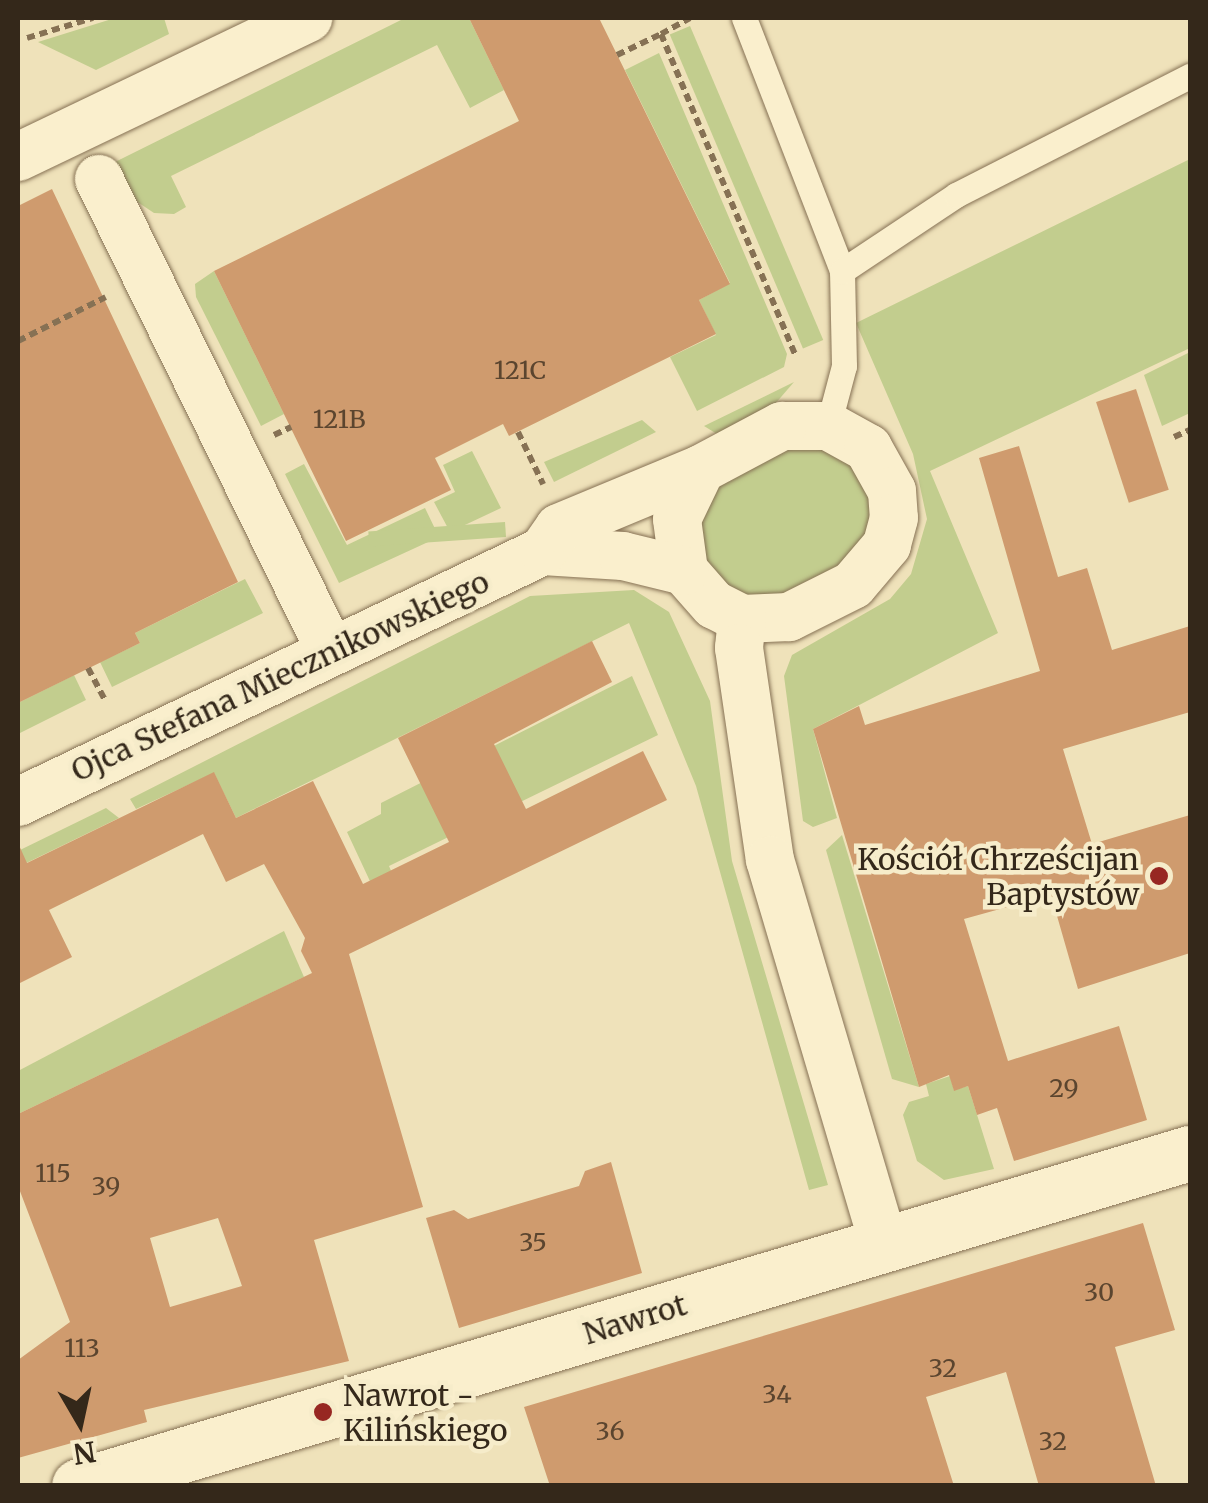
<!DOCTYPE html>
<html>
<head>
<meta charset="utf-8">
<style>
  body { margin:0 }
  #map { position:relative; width:1208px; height:1503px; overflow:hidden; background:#efe2ba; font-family:Merriweather,serif }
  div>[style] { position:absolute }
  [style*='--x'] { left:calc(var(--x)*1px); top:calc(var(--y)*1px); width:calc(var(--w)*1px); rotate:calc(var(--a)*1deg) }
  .green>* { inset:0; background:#c2cd8e; transform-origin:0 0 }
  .building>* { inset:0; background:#cf9b6e; transform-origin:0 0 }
  .path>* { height:6px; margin-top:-3px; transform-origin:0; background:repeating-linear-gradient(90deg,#867154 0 8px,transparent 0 13px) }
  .roads { filter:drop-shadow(0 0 2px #867154) drop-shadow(0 0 2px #867154) }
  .service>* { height:25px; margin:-12.5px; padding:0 12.5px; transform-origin:12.5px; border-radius:12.5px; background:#faefcd }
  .minor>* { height:48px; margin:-24px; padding:0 24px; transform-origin:24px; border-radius:24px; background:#faefcd }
  .tertiary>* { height:55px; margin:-27.5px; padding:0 27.5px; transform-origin:27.5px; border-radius:27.5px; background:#faefcd }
  .dots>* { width:28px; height:28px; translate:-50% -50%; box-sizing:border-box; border:5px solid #f6ecca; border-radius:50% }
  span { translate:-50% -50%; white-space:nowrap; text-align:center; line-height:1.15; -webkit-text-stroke:9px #f6ecca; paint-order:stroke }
  .number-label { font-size:25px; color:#5b452f }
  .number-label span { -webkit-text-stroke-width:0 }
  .street-label { font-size:30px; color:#34281a }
  .poi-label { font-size:30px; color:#34281a }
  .right { translate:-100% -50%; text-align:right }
  .left { translate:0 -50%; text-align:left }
  .frame { position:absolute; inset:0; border:20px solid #34281a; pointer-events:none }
  .north { position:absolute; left:30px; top:1373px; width:100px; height:100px; -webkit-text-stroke:8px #f6ecca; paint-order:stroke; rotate:171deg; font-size:28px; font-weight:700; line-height:40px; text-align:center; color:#34281a }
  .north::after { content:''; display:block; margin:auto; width:35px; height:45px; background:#34281a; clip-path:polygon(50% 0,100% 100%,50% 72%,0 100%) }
</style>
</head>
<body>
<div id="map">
  <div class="green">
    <div style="clip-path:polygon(115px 18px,164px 18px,169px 34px,96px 70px,38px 42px)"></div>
    <div style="clip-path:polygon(405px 18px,469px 18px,504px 90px,470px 108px,437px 45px,171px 176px,186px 207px,174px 214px,154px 213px,130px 197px,113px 163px)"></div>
    <div style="left:690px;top:26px;width:341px;height:22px;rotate:67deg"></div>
    <div style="clip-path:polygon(659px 53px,787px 354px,784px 367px,697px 411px,670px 357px,716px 335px,699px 300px,730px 283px,625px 70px)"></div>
    <div style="clip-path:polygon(1190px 159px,1190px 348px,930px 471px,998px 633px,813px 729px,837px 818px,813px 827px,803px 821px,784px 676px,792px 655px,890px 599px,911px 574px,927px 519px,913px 454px,856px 323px)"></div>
    <div style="clip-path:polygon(214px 271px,284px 414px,261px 426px,196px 297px,195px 284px)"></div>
    <div style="clip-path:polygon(1190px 352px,1190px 413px,1162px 426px,1144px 375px)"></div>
    <div style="clip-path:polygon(794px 382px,775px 404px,717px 434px,704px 426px)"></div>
    <div style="clip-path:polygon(642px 420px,656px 432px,554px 482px,544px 462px)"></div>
    <div style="clip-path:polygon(788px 446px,823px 446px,853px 463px,871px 496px,868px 537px,841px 567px,783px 596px,744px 596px,712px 574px,697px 540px,703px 504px,712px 489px)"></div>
    <div style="clip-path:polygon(472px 451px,501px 508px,450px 532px,434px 502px,455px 492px,443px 465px)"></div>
    <div style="clip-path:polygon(304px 464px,347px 545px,425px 508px,439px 537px,339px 583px,285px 474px)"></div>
    <div style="left:505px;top:522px;width:15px;height:137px;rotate:86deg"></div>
    <div style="clip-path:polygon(245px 579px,263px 613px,112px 687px,100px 662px,140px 643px,135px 633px)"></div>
    <div style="clip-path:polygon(634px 590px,669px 612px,710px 701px,732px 861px,828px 1185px,809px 1190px,696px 786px,629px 623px,236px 818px,214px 773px,136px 809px,130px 799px,530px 596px)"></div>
    <div style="clip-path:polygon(74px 675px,86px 700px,18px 734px,18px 703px)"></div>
    <div style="clip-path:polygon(632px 676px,658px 735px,389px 866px,410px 916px,390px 924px,347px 832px,381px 814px,381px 803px)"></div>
    <div style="clip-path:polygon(106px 808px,119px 818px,18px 867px,18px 851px)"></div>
    <div style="clip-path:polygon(842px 835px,919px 1087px,892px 1079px,826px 850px)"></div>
    <div style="clip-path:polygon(284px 931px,304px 977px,18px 1114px,18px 1071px)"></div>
    <div style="clip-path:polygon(950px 1076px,954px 1090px,968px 1086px,994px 1169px,944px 1180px,917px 1161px,903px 1115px,909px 1102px,929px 1096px,926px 1084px)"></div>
  </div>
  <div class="building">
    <div style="clip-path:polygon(469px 18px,599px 18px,730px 284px,699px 300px,716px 334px,509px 436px,503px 424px,435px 458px,451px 490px,346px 541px,214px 271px,519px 121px)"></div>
    <div style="clip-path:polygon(52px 189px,238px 582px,135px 633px,140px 643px,18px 703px,18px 206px)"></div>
    <div style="left:1136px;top:389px;width:106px;height:42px;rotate:72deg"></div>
    <div style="clip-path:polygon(1019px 446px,1058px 577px,1087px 568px,1112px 650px,1190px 626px,1190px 712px,1063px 749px,1092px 844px,1190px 815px,1190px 953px,1078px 989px,1051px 895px,964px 919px,1008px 1061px,1119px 1026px,1147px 1120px,1014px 1161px,997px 1108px,977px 1115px,968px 1086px,954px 1091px,949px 1075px,919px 1087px,813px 729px,859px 706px,865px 725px,1040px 671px,979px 458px)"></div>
    <div style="clip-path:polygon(evenodd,592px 641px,612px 682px,494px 744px,526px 809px,643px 751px,667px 800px,349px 954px,423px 1207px,314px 1240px,349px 1361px,144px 1410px,147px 1422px,18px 1458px,18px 1360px,70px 1322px,18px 1186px,18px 1114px,312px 973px,301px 951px,305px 938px,264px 864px,226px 882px,203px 834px,49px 910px,72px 957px,18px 984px,18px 843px,27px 863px,214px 772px,236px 818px,313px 781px,363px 884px,449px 842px,398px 738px,592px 641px,218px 1218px,242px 1286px,170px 1307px,150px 1238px,218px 1218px)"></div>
    <div style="clip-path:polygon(611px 1162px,642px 1273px,459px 1328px,426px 1218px,454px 1210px,468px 1219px,579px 1186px,585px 1171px)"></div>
    <div style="clip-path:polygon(1143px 1223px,1175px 1330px,1115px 1347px,1156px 1486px,1039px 1486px,1006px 1372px,926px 1397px,954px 1486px,550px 1486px,524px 1407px)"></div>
  </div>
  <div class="path">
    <div style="--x:661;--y:34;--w:33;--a:-29"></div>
    <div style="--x:27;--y:38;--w:69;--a:-16.9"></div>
    <div style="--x:617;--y:55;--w:49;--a:-25.5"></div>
    <div style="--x:661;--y:34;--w:349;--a:67.3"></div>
    <div style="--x:18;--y:341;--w:98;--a:-26.6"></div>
    <div style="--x:518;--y:432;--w:58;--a:64.3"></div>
    <div style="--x:274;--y:435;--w:19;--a:-25"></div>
    <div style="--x:1174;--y:437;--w:17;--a:-24"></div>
    <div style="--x:88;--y:668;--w:38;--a:62"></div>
  </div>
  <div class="roads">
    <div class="service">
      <div style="--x:744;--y:18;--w:271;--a:68.8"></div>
      <div style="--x:828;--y:426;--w:62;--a:-75.1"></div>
      <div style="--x:844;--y:366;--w:95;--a:-91.2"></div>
      <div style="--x:842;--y:271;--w:137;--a:-33.7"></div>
      <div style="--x:956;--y:195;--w:263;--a:-27"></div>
    </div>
    <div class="minor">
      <div style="--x:18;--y:157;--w:322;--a:-25.6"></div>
      <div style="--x:99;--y:179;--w:522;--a:63.88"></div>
      <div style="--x:782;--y:426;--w:46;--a:0"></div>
      <div style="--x:828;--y:426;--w:46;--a:28.8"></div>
      <div style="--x:868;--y:448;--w:49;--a:60.8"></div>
      <div style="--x:892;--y:491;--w:27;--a:86"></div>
      <div style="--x:894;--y:518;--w:28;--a:105"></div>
      <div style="--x:887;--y:545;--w:52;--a:130.4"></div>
      <div style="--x:853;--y:585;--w:72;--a:153.4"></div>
      <div style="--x:789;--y:617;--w:47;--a:177.6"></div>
      <div style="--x:742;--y:619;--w:31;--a:-153"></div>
      <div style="--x:714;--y:605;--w:45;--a:-131.4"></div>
      <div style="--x:684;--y:571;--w:52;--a:-97.7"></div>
      <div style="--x:677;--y:519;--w:55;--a:-64.4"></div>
      <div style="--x:701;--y:469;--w:92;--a:-28"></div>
      <div style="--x:543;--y:551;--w:80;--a:3.6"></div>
      <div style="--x:623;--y:556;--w:63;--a:13.8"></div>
      <div style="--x:742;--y:619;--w:29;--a:96"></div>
      <div style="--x:739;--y:648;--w:214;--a:81.7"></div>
      <div style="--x:770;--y:860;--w:402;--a:73.5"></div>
      <div style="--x:18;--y:802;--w:582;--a:-25.55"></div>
      <div style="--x:543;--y:551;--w:28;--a:-55"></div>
      <div style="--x:559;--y:528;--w:154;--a:-22.6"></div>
    </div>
    <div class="tertiary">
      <div style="--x:79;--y:1486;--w:1160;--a:-16.69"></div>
    </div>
  </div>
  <div class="dots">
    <div style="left:1159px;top:876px;background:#972722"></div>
    <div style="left:323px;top:1412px;background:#972722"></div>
  </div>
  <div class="number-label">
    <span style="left:520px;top:370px">121C</span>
    <span style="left:339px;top:419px">121B</span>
    <span style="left:1064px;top:1088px">29</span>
    <span style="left:53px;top:1173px">115</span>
    <span style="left:106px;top:1186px">39</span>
    <span style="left:533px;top:1242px">35</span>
    <span style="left:1099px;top:1292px">30</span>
    <span style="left:82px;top:1348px">113</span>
    <span style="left:943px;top:1368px">32</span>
    <span style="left:777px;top:1394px">34</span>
    <span style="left:610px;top:1431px">36</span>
    <span style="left:1053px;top:1441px">32</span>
  </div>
  <div class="street-label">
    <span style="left:280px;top:676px;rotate:-25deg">Ojca Stefana Miecznikowskiego</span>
    <span style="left:635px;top:1319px;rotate:-17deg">Nawrot</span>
  </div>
  <div class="poi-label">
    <span class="right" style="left:1139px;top:876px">Kościół Chrześcijan<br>Baptystów</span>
    <span class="left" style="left:343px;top:1412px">Nawrot -<br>Kilińskiego</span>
  </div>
  <div class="frame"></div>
  <div class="north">N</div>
</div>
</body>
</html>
